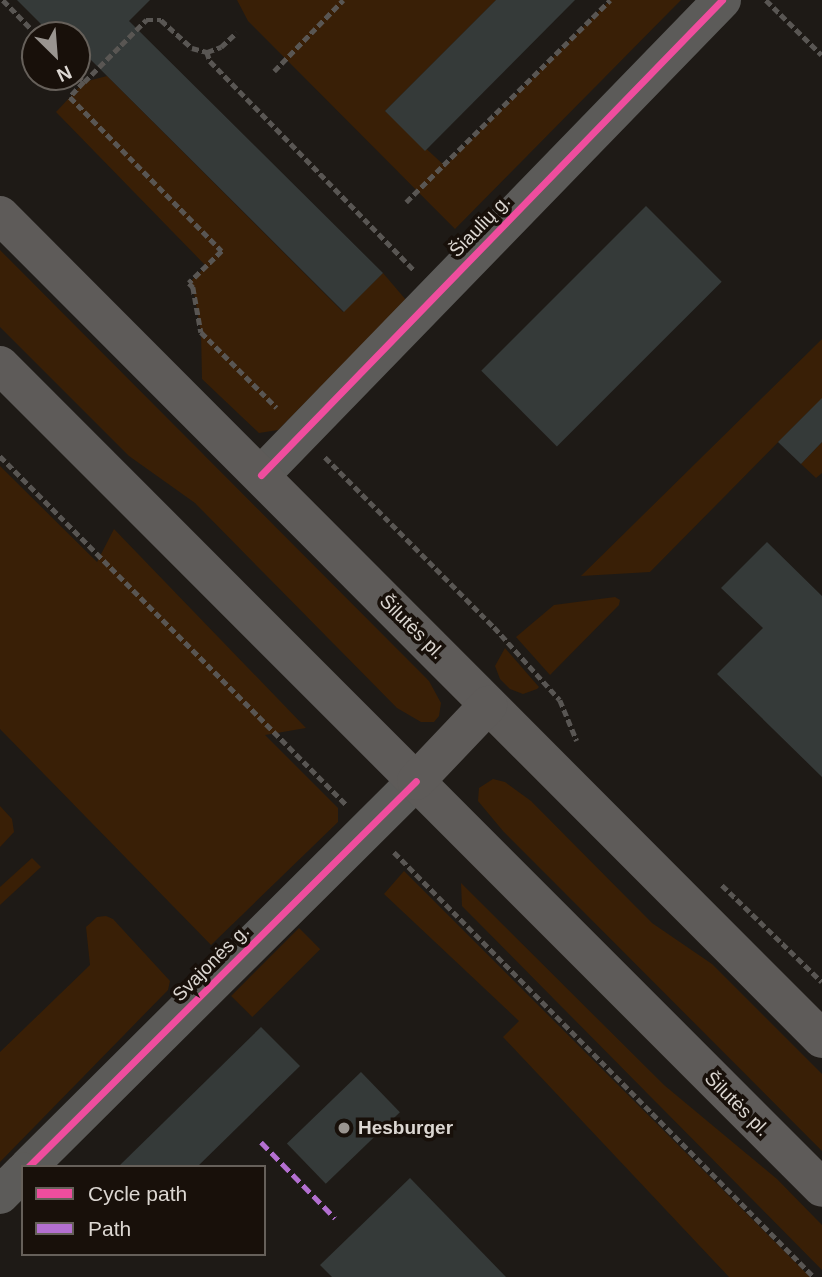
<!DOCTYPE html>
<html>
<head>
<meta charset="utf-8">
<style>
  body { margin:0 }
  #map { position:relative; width:822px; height:1277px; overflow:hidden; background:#1e1a16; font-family:Helvetica,sans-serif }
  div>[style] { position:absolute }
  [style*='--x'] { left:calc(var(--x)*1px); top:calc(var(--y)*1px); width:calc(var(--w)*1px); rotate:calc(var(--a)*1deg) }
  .green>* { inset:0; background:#391f06; transform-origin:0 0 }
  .building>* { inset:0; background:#353a39; transform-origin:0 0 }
  .path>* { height:4.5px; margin-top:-2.25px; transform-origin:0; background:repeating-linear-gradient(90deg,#595653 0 7px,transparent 0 10.5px) }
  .minor>* { height:38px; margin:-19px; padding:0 19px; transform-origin:19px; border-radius:19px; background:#5c5b59 }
  .major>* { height:38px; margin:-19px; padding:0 19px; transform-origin:19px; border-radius:19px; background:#5e5b59 }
  .quiet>* { height:5px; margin-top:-2.5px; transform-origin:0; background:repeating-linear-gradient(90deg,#b36fd0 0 10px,transparent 0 15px) }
  .cycleway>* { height:7px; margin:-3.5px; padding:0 3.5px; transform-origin:3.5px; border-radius:3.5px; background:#ef4d9e }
  .dots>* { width:19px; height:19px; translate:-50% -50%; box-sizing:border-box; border:4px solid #18100a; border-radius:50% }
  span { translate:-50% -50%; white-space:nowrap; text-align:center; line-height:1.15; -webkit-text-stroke:7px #18100a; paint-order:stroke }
  .street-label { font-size:19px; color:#dcd7d2 }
  .poi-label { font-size:19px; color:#dcd7d2; font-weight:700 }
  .left { translate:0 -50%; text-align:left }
  .legend { position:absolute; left:21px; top:1165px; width:245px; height:91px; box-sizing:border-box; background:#18100a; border:2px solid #66605a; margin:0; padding:9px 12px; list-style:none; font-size:21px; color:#dcd7d2 }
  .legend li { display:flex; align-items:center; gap:14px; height:35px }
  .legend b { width:35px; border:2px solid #66605a }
  .north { position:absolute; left:21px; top:21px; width:70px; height:70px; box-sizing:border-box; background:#18100a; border:2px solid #66605a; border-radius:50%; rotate:155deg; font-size:19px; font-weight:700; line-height:28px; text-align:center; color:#dcd7d2 }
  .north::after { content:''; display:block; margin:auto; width:24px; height:32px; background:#9a9590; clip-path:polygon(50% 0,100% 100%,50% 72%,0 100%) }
</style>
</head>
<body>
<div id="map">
  <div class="green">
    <div style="clip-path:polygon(237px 0,496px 0,385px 111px,445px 166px,610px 0,681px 0,455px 229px,248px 21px)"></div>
    <div style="clip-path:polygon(107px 76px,343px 312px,383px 273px,406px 300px,278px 430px,259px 433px,202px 379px,201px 332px,193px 287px,189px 283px,206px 266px,56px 112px,84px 82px)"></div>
    <div style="clip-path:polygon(0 250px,429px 681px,441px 703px,439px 716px,434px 722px,421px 722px,397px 708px,195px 503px,129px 456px,0 327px)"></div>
    <div style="clip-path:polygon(822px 339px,822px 421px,810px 410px,650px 572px,581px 576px)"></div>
    <div style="clip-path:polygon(822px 442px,822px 473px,816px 478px,801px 464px)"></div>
    <div style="clip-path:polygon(0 466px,97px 562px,114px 529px,306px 728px,265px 735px,338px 808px,338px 822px,211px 945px,0 729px)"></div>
    <div style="clip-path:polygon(615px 597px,620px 600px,619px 605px,550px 675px,516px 637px,554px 605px)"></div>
    <div style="clip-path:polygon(505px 648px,539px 687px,537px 689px,523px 694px,510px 689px,500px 679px,495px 666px)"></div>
    <div style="clip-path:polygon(493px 779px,505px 782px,531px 801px,652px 923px,712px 964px,822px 1074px,822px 1151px,503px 831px,478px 801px,479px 788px)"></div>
    <div style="clip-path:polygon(0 806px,12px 819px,14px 832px,0 847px)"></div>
    <div style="clip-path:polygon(32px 858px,41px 867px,0 905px,0 887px)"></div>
    <div style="clip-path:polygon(404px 871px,810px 1277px,729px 1277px,503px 1037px,519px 1021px,384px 894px)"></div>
    <div style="clip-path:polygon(461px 883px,664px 1085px,777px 1179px,822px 1225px,822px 1270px,462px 906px)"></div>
    <div style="clip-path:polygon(106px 916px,113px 919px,170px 981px,168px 990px,0 1162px,0 1052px,90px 965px,86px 927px,97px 917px)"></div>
    <div style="left:299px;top:928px;width:30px;height:96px;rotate:45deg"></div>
  </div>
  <div class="building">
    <div style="clip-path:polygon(17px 0,150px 0,129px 21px,383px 273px,344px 312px,90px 59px,77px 72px,77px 35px,52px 35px)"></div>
    <div style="clip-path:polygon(496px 0,575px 0,425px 151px,385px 111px)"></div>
    <div style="left:646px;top:206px;width:107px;height:233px;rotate:45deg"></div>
    <div style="clip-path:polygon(822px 398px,822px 442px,801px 464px,778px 442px)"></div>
    <div style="clip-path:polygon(767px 542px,822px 596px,822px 777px,717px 674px,763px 628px,721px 588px)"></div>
    <div style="clip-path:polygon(261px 1027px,300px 1066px,197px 1167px,118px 1167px)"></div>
    <div style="left:361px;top:1072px;width:56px;height:103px;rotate:46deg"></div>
    <div style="clip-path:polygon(410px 1178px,506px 1277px,332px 1277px,320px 1265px)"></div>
  </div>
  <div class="path">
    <div style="--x:3;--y:0;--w:49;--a:45.8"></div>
    <div style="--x:766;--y:0;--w:78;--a:44.5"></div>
    <div style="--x:207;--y:52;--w:9;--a:72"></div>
    <div style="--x:210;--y:61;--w:293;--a:45.7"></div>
    <div style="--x:274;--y:71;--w:99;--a:-45.8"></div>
    <div style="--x:77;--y:75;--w:10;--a:45"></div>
    <div style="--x:84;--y:82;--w:21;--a:133"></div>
    <div style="--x:70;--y:97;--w:216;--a:45.4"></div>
    <div style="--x:222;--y:251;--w:46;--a:135.9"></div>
    <div style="--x:189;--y:283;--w:6;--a:45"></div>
    <div style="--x:193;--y:287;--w:46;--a:79.9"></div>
    <div style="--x:201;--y:332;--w:107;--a:45"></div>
    <div style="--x:84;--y:82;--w:88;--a:-45"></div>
    <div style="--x:146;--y:20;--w:15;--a:0"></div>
    <div style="--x:161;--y:20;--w:42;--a:42.1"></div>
    <div style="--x:192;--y:48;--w:16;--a:15"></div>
    <div style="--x:207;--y:52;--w:15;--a:-20"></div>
    <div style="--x:221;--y:47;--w:21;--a:-43"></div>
    <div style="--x:406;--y:202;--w:287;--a:-44.7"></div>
    <div style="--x:0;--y:456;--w:491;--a:45.2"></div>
    <div style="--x:325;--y:457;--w:240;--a:45.2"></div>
    <div style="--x:494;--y:627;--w:98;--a:47.9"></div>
    <div style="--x:560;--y:700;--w:44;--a:67.5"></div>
    <div style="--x:394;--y:852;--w:598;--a:45.34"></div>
    <div style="--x:722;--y:885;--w:139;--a:44.1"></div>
  </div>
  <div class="minor">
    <div style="--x:261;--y:475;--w:662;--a:-45.86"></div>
    <div style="--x:28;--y:1167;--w:547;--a:-44.85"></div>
    <div style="--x:0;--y:1195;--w:33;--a:-45"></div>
  </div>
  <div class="major">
    <div style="--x:0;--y:215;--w:1164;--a:45.07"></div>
    <div style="--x:0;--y:365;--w:1163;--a:45.03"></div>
    <div style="--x:416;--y:781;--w:105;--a:-46.5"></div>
  </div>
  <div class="quiet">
    <div style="--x:261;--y:1142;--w:106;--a:45.8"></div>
  </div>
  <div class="cycleway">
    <div style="--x:261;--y:475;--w:662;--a:-45.86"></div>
    <div style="--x:28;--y:1167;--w:547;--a:-44.85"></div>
  </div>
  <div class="dots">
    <div style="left:344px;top:1128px;background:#9a9590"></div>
  </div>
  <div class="street-label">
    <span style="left:480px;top:226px;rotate:-46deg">Šiaulių g.</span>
    <span style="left:412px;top:627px;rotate:45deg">Šilutės pl.</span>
    <span style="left:211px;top:963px;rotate:-45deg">Svajonės g.</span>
    <span style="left:737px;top:1104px;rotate:45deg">Šilutės pl.</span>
  </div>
  <div class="poi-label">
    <span class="left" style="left:358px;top:1128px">Hesburger</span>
  </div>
  <ul class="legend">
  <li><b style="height:9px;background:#ef4d9e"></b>Cycle path</li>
  <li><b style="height:9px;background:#b36fd0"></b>Path</li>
  </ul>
  <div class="north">N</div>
</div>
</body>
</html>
